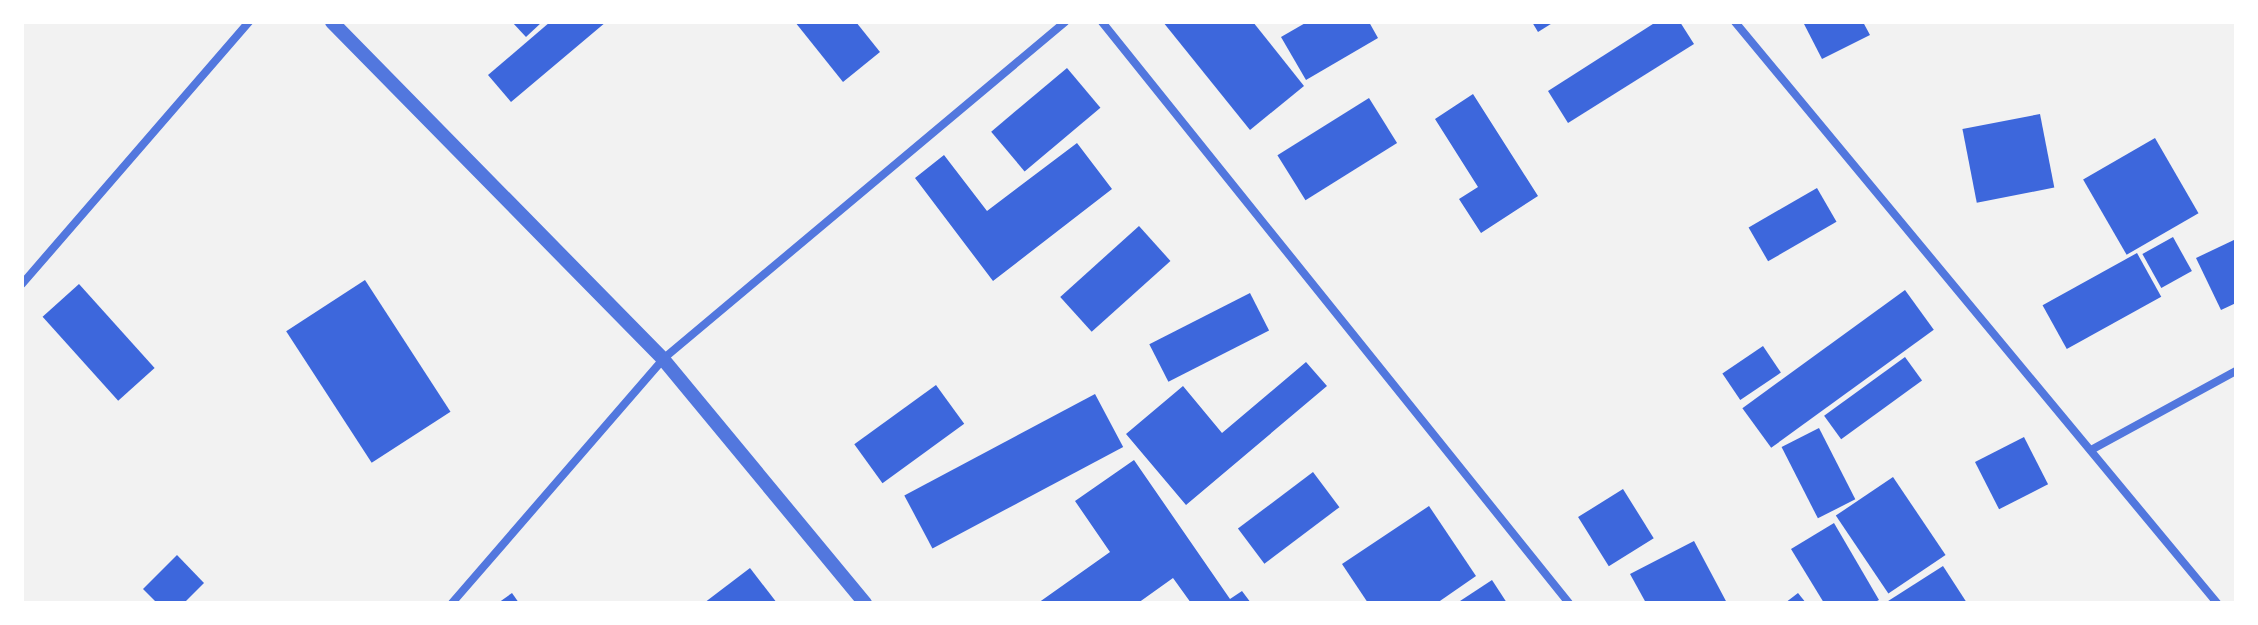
<!DOCTYPE html>
<html>
<head>
<meta charset="utf-8">
<style>
  body { margin:0 }
  #map { position:relative; width:2258px; height:625px; overflow:hidden; background:#f2f2f2; font-family:Commissioner,sans-serif }
  div>[style] { position:absolute }
  [style*='--x'] { left:calc(var(--x)*1px); top:calc(var(--y)*1px); width:calc(var(--w)*1px); rotate:calc(var(--a)*1deg) }
  .building>* { inset:0; background:#3d67dc; transform-origin:0 0 }
  .minor>* { height:8px; margin:-4px; padding:0 4px; transform-origin:4px; border-radius:4px; background:#5277de }
  .tertiary>* { height:14px; margin:-7px; padding:0 7px; transform-origin:7px; border-radius:7px; background:#5277de }
  span { translate:-50% -50%; white-space:nowrap; text-align:center; line-height:1.15; -webkit-text-stroke:6px #fff; paint-order:stroke }
  .frame { position:absolute; inset:0; border:24px solid #fff; pointer-events:none }
</style>
</head>
<body>
<div id="map">
  <div class="building">
    <div style="clip-path:polygon(512px 22px,542px 22px,526px 37px)"></div>
    <div style="clip-path:polygon(550px 22px,606px 22px,511px 102px,488px 75px)"></div>
    <div style="clip-path:polygon(795px 22px,856px 22px,880px 52px,843px 82px)"></div>
    <div style="clip-path:polygon(1163px 22px,1253px 22px,1304px 86px,1250px 130px)"></div>
    <div style="clip-path:polygon(1307px 22px,1369px 22px,1378px 38px,1306px 80px,1281px 37px)"></div>
    <div style="clip-path:polygon(1532px 22px,1554px 22px,1538px 32px)"></div>
    <div style="clip-path:polygon(1656px 22px,1680px 22px,1694px 44px,1568px 123px,1548px 91px)"></div>
    <div style="clip-path:polygon(1803px 22px,1863px 22px,1870px 35px,1822px 59px)"></div>
    <div style="left:1067px;top:68px;width:52px;height:99px;rotate:50deg"></div>
    <div style="clip-path:polygon(1473px 94px,1538px 196px,1481px 233px,1459px 199px,1478px 187px,1435px 119px)"></div>
    <div style="left:1369px;top:98px;width:53px;height:108px;rotate:58deg"></div>
    <div style="left:2040px;top:114px;width:75px;height:79px;rotate:79deg"></div>
    <div style="left:2155px;top:138px;width:87px;height:83px;rotate:60deg"></div>
    <div style="clip-path:polygon(1077px 143px,1112px 189px,993px 281px,915px 178px,944px 155px,987px 211px)"></div>
    <div style="left:1817px;top:188px;width:39px;height:79px;rotate:60deg"></div>
    <div style="left:1139px;top:226px;width:47px;height:106px;rotate:48deg"></div>
    <div style="left:2173px;top:237px;width:39px;height:35px;rotate:61deg"></div>
    <div style="clip-path:polygon(2236px 239px,2236px 303px,2221px 310px,2196px 258px)"></div>
    <div style="left:2137px;top:253px;width:50px;height:108px;rotate:61deg"></div>
    <div style="left:365px;top:280px;width:157px;height:94px;rotate:57deg"></div>
    <div style="left:79px;top:284px;width:113px;height:49px;rotate:48deg"></div>
    <div style="left:1905px;top:290px;width:49px;height:201px;rotate:54deg"></div>
    <div style="left:1250px;top:293px;width:42px;height:113px;rotate:63deg"></div>
    <div style="left:1763px;top:346px;width:32px;height:49px;rotate:56deg"></div>
    <div style="left:1905px;top:357px;width:29px;height:100px;rotate:54deg"></div>
    <div style="clip-path:polygon(1306px 362px,1327px 386px,1186px 505px,1126px 434px,1183px 386px,1222px 433px)"></div>
    <div style="left:936px;top:385px;width:48px;height:101px;rotate:54deg"></div>
    <div style="left:1095px;top:394px;width:60px;height:216px;rotate:62deg"></div>
    <div style="left:1819px;top:428px;width:80px;height:42px;rotate:63deg"></div>
    <div style="left:2024px;top:437px;width:53px;height:55px;rotate:63deg"></div>
    <div style="clip-path:polygon(1134px 460px,1230px 599px,1242px 591px,1251px 603px,1191px 603px,1173px 578px,1138px 603px,1038px 603px,1110px 552px,1075px 501px)"></div>
    <div style="left:1313px;top:472px;width:44px;height:94px;rotate:53deg"></div>
    <div style="left:1893px;top:477px;width:94px;height:69px;rotate:56deg"></div>
    <div style="left:1623px;top:489px;width:58px;height:53px;rotate:58deg"></div>
    <div style="clip-path:polygon(1429px 506px,1476px 576px,1437px 603px,1368px 603px,1342px 564px)"></div>
    <div style="clip-path:polygon(1834px 523px,1879px 600px,1873px 603px,1824px 603px,1791px 549px)"></div>
    <div style="clip-path:polygon(1694px 541px,1727px 603px,1646px 603px,1630px 574px)"></div>
    <div style="clip-path:polygon(177px 555px,204px 583px,184px 603px,157px 603px,143px 589px)"></div>
    <div style="clip-path:polygon(1943px 566px,1967px 603px,1885px 603px)"></div>
    <div style="clip-path:polygon(750px 568px,777px 603px,704px 603px)"></div>
    <div style="clip-path:polygon(1492px 580px,1507px 603px,1457px 603px)"></div>
    <div style="clip-path:polygon(512px 593px,519px 603px,498px 603px)"></div>
    <div style="clip-path:polygon(1798px 593px,1806px 603px,1785px 603px)"></div>
  </div>
  <div class="minor">
    <div style="--x:1102;--y:22;--w:745;--a:51.21"></div>
    <div style="--x:1735;--y:22;--w:755;--a:50.32"></div>
    <div style="--x:22;--y:284;--w:347;--a:-49.1"></div>
    <div style="--x:2091;--y:450;--w:165;--a:-28.6"></div>
    <div style="--x:452;--y:603;--w:323;--a:-49.1"></div>
    <div style="--x:663;--y:359;--w:525;--a:-39.97"></div>
  </div>
  <div class="tertiary">
    <div style="--x:332;--y:22;--w:472;--a:45.5"></div>
    <div style="--x:663;--y:359;--w:317;--a:50.4"></div>
  </div>
  <div class="frame"></div>
</div>
</body>
</html>
